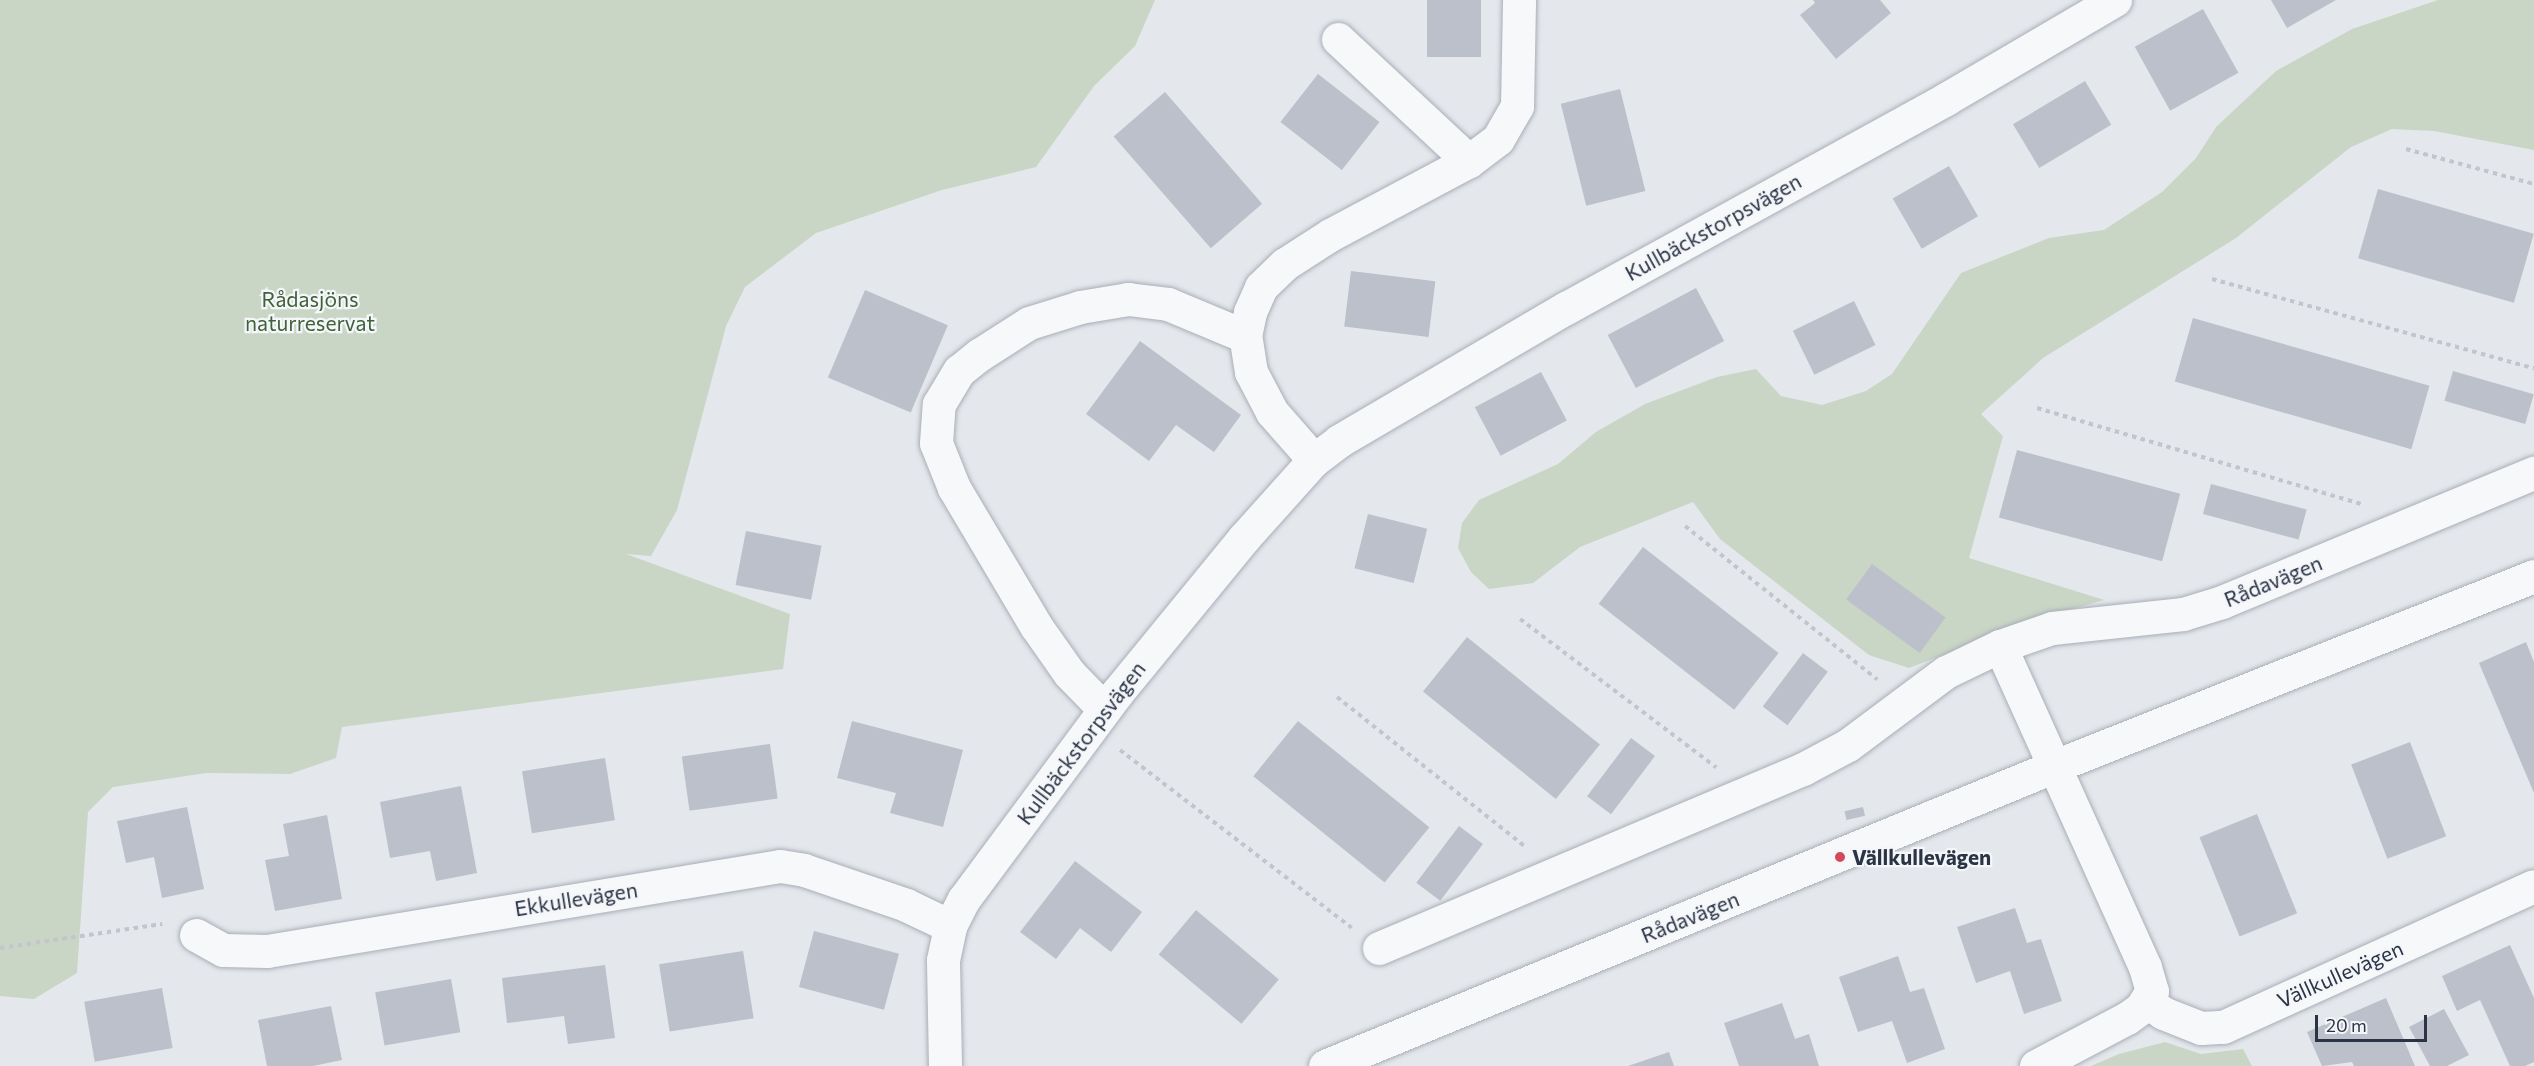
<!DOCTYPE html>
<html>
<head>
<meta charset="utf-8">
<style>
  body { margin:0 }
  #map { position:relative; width:2534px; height:1066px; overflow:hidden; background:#e4e7ec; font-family:Commissioner,sans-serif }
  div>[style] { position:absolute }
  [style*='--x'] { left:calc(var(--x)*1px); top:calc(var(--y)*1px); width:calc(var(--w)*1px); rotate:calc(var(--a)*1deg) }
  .green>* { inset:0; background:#c9d6c5 }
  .building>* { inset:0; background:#bbc0ca; transform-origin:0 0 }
  .path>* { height:4px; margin-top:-2px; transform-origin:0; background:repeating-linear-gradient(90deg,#c2c5cb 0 4.5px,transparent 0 9px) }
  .roads { filter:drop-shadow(0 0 2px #a9aeb7) drop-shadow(0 0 2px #a9aeb7) }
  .minor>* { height:33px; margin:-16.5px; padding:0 16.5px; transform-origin:16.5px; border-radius:16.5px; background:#f7f8fa }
  .dots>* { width:16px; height:16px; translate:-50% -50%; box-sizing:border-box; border:3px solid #f4f6f9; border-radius:50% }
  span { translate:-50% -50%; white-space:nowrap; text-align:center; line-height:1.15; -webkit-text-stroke:4.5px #f4f6f9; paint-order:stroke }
  .street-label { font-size:21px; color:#2b3445 }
  .park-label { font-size:21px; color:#3f6138 }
  .poi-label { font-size:21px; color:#2b3445; font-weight:700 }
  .left { translate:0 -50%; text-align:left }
  .scale { position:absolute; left:2315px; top:1015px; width:112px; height:27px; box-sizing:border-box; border:3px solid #2b3445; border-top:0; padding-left:8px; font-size:18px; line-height:21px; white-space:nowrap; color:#2b3445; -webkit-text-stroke:4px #f4f6f9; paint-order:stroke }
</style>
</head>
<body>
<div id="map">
  <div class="green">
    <div style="clip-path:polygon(0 0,1155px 0,1135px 46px,1094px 86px,1036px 167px,942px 190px,816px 233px,745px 287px,726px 326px,677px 510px,651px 556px,626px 554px,790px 614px,783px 669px,342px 727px,336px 758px,290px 774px,206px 773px,113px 787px,88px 812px,77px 973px,34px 999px,0 996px)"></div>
    <div style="clip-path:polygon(2438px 0,2534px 0,2534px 150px,2434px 131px,2392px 129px,2351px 147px,2236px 238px,2043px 358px,1981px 414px,2003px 436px,1969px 558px,2104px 600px,2027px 622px,1909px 668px,1869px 655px,1720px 539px,1693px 502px,1580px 547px,1533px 583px,1489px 589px,1471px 572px,1458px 548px,1462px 523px,1479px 500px,1558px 464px,1596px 432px,1645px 404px,1717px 377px,1756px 369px,1781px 396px,1822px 405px,1866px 391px,1892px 374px,1961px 273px,2049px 238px,2104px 230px,2162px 192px,2196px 158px,2216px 127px,2276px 71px,2352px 29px)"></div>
    <div style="clip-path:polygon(2165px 1042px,2201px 1054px,2243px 1049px,2252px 1066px,2091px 1066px,2119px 1054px)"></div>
  </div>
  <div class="building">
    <div style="left:1427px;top:0;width:54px;height:57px"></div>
    <div style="clip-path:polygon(1813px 0,1880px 0,1891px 13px,1836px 59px,1800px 15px,1815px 3px)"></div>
    <div style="clip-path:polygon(2271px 0,2336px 0,2287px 28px)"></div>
    <div style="left:2203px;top:9px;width:73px;height:78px;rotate:61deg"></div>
    <div style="left:1318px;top:74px;width:78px;height:61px;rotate:38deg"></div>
    <div style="left:2085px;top:81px;width:51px;height:84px;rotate:59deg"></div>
    <div style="left:1620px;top:89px;width:105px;height:61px;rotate:76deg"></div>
    <div style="left:1165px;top:92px;width:148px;height:68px;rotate:49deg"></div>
    <div style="left:1949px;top:166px;width:58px;height:65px;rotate:60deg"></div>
    <div style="left:2378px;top:189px;width:162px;height:72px;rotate:16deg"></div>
    <div style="left:1351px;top:271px;width:85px;height:56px;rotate:7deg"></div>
    <div style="left:1696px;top:288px;width:60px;height:100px;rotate:62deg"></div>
    <div style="left:865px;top:290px;width:90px;height:95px;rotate:23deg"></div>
    <div style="left:1854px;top:301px;width:49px;height:68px;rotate:64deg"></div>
    <div style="left:2193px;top:318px;width:246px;height:66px;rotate:16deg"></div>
    <div style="clip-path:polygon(1140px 341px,1241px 415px,1214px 452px,1176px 425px,1149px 461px,1086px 414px)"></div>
    <div style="left:2453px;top:371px;width:84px;height:31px;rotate:16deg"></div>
    <div style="left:1541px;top:372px;width:55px;height:75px;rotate:62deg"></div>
    <div style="left:2017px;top:450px;width:169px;height:70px;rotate:15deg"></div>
    <div style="left:2211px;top:484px;width:99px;height:31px;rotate:15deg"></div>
    <div style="left:1368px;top:514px;width:61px;height:56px;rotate:14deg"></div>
    <div style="left:746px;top:531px;width:77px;height:55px;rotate:11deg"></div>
    <div style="left:1643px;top:547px;width:172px;height:72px;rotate:38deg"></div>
    <div style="left:1872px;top:564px;width:91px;height:44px;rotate:36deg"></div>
    <div style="left:1467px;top:637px;width:171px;height:70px;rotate:39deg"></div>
    <div style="clip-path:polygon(2526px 642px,2534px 662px,2534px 793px,2479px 663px)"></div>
    <div style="left:1803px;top:653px;width:31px;height:67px;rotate:37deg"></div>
    <div style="clip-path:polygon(852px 721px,963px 750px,943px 827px,890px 813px,896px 793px,837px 778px)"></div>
    <div style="left:1298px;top:721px;width:169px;height:71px;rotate:39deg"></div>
    <div style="left:1631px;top:738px;width:30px;height:73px;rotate:37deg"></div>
    <div style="left:2410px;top:742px;width:101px;height:63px;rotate:69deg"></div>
    <div style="left:770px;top:744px;width:55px;height:89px;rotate:82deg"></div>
    <div style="left:605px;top:758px;width:63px;height:84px;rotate:81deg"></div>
    <div style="clip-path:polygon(461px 786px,477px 873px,436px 881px,430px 851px,390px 858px,380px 802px)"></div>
    <div style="clip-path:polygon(187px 807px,204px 889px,162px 898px,154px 857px,126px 863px,117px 821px)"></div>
    <div style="left:1863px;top:807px;width:9px;height:19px;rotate:77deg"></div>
    <div style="left:2257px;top:814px;width:107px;height:62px;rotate:68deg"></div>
    <div style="clip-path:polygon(327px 815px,342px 899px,275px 911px,265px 860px,289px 856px,283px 824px)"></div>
    <div style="left:1459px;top:826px;width:30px;height:71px;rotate:37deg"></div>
    <div style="clip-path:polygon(1075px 861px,1142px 912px,1111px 952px,1080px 928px,1056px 959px,1020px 932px)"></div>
    <div style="clip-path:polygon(2015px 908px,2027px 943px,2041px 939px,2062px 1001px,2024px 1014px,2010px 971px,1976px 983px,1957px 927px)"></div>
    <div style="left:1196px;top:910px;width:108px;height:58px;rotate:40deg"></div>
    <div style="left:814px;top:931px;width:88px;height:58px;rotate:15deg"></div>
    <div style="clip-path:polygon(2510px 945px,2534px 998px,2534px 1062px,2525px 1066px,2510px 1066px,2480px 1000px,2457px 1011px,2442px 976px)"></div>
    <div style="left:743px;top:951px;width:68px;height:85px;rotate:81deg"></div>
    <div style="clip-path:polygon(1898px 956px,1910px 992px,1924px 988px,1945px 1049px,1907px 1063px,1892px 1021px,1858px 1032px,1839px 977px)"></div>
    <div style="clip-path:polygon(605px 965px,615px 1038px,568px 1044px,564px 1016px,507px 1023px,502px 978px)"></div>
    <div style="left:451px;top:979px;width:54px;height:77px;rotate:80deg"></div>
    <div style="left:162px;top:988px;width:61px;height:79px;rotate:80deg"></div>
    <div style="clip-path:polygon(2386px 998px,2415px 1066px,2354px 1066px,2352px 1062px,2322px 1066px,2307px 1032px)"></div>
    <div style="clip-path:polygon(1782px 1003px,1795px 1039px,1809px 1034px,1819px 1066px,1739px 1066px,1724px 1023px)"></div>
    <div style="clip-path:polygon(331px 1006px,342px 1060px,313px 1066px,267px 1066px,258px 1020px)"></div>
    <div style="clip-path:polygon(2444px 1009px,2469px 1055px,2447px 1066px,2430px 1066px,2409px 1027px)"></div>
    <div style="clip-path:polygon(1669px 1052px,1674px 1066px,1628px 1066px)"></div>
  </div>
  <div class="path">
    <div style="--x:2406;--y:149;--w:133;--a:15.3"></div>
    <div style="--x:2212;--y:279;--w:334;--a:15.5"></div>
    <div style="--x:2037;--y:408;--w:338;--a:16.5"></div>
    <div style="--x:1685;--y:526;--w:246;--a:38.6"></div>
    <div style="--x:1520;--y:619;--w:246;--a:37.1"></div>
    <div style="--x:1337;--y:697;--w:243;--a:38.5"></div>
    <div style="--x:1120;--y:750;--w:292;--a:37.5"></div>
    <div style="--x:0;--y:948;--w:164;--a:-8.4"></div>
  </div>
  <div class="roads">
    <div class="minor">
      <div style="--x:1338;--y:39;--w:179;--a:43"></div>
      <div style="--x:1314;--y:460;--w:64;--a:-131.2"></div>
      <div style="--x:1272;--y:412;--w:45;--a:-117.7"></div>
      <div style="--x:1251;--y:372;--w:36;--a:-99"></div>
      <div style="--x:1245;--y:336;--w:25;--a:-78"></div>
      <div style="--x:1250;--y:312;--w:27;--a:-66"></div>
      <div style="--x:1261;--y:287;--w:33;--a:-44"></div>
      <div style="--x:1285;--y:264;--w:54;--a:-32.8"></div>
      <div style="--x:1330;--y:235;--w:157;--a:-28"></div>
      <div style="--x:1469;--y:161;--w:36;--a:-37"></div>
      <div style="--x:1498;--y:139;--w:38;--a:-60"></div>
      <div style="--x:1517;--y:106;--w:106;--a:-88.9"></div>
      <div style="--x:2000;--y:646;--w:352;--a:65.7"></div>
      <div style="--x:2145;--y:967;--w:25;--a:74"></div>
      <div style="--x:2152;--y:991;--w:20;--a:123"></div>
      <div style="--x:2141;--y:1008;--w:17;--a:144"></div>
      <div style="--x:2127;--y:1018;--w:103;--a:152.2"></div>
      <div style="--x:1104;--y:709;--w:50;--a:-134.2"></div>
      <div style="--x:1069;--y:673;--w:57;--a:-125.1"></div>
      <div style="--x:1036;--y:626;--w:161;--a:-120.7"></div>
      <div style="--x:954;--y:488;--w:48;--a:-111.8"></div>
      <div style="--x:936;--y:443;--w:39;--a:-86"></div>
      <div style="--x:939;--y:404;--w:39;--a:-59"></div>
      <div style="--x:959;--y:371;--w:26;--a:-39"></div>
      <div style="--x:979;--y:355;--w:59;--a:-32.6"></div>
      <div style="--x:1029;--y:323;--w:53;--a:-17.4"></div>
      <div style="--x:1080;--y:307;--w:49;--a:-9.5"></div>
      <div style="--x:1128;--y:299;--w:40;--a:7.1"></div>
      <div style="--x:1168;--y:304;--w:83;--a:22.6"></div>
      <div style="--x:196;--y:935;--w:31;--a:29"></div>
      <div style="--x:223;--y:950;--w:44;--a:1.3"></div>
      <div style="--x:267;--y:951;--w:520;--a:-9.41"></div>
      <div style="--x:780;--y:866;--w:24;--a:9"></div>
      <div style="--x:804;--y:870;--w:108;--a:18.9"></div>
      <div style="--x:906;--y:905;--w:49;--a:25.5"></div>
      <div style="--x:1379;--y:948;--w:460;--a:-22.9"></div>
      <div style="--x:1803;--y:769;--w:51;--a:-28.1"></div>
      <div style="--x:1848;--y:745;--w:122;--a:-36.7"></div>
      <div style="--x:1946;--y:672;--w:60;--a:-25.7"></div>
      <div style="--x:2000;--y:646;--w:55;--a:-19.1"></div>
      <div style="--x:2052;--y:628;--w:132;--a:-6.1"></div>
      <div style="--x:2183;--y:614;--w:41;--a:-17.1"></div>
      <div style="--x:2222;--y:602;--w:338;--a:-22.5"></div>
      <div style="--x:2146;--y:1001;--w:21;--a:35"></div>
      <div style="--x:2163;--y:1013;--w:41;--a:21.5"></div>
      <div style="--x:2201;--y:1028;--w:22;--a:-3"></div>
      <div style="--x:2223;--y:1027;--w:341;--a:-24.4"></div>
      <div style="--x:945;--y:1066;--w:106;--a:-91.1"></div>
      <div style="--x:943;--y:960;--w:35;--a:-78"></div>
      <div style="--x:950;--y:926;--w:30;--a:-63"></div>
      <div style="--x:964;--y:899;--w:257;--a:-53.4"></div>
      <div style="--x:1117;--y:693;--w:199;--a:-50.7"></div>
      <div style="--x:1243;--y:539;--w:106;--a:-48.1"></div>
      <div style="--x:1314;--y:460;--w:31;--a:-37"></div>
      <div style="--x:1339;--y:441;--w:263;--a:-30.4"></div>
      <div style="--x:1566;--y:308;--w:434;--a:-28.8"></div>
      <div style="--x:1946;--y:99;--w:196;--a:-30.4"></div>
      <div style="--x:1325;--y:1066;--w:789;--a:-22.34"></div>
      <div style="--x:2055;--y:766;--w:515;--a:-21.64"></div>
    </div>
  </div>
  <div class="dots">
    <div style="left:1840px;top:857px;background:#d1495b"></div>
  </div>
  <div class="street-label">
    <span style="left:1713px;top:227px;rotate:-29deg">Kullbäckstorpsvägen</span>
    <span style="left:2273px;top:581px;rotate:-22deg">Rådavägen</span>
    <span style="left:1081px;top:743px;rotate:-53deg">Kullbäckstorpsvägen</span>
    <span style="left:576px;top:899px;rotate:-9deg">Ekkullevägen</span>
    <span style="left:1690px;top:917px;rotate:-22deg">Rådavägen</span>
    <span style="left:2340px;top:974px;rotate:-24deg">Vällkullevägen</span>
  </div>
  <div class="park-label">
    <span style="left:310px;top:311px">Rådasjöns<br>naturreservat</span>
  </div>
  <div class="poi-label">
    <span class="left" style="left:1852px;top:857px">Vällkullevägen</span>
  </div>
  <div class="scale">20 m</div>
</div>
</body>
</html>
